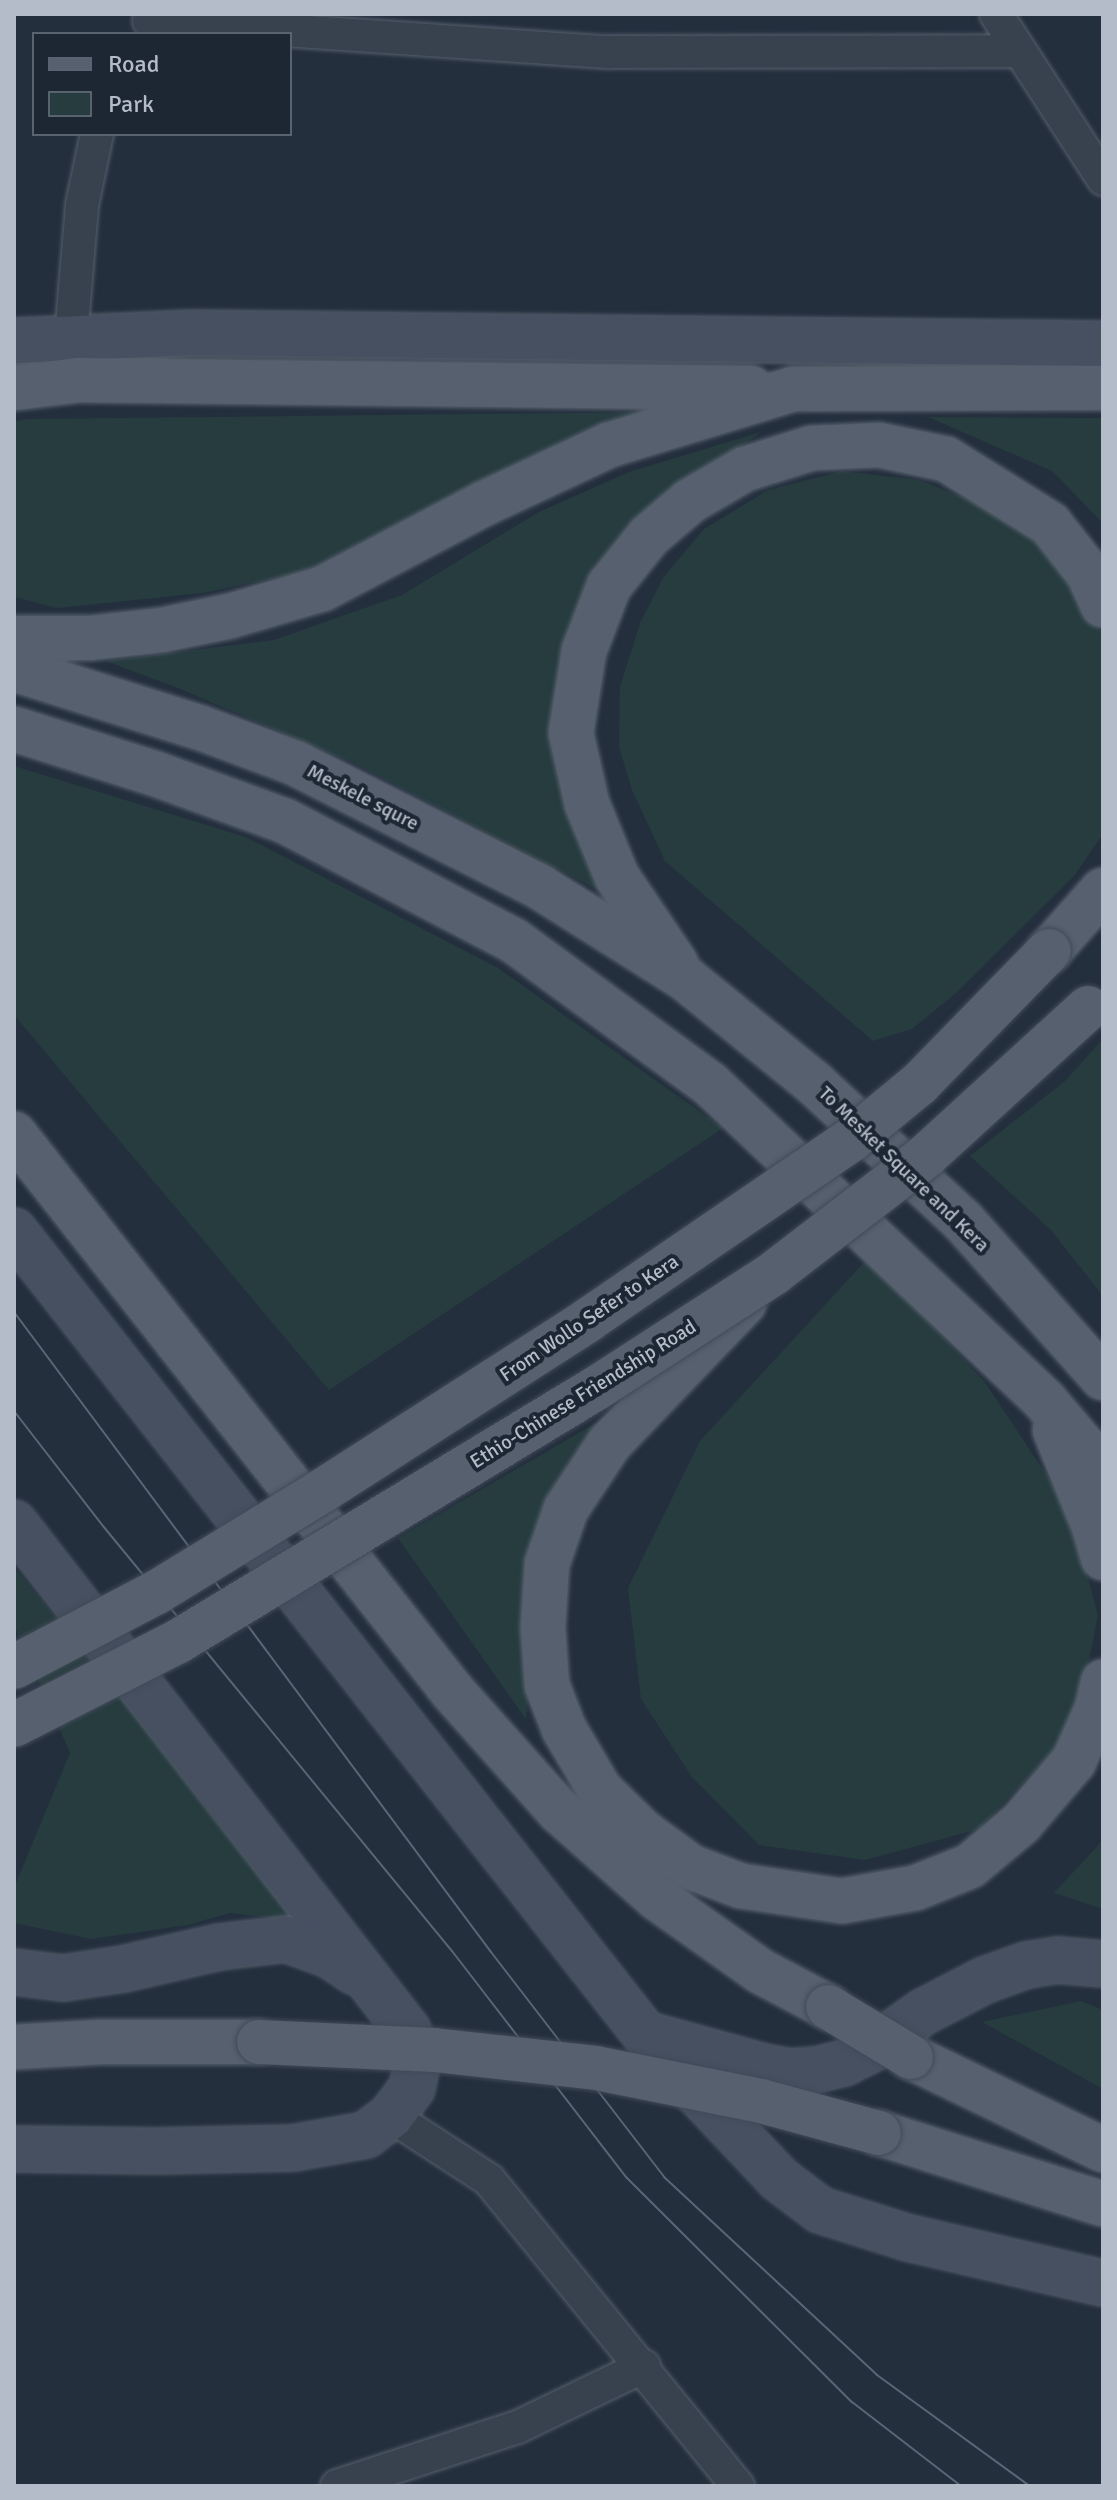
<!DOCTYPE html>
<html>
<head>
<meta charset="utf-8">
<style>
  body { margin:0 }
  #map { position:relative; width:1117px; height:2500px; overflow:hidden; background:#242f3e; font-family:Signika,sans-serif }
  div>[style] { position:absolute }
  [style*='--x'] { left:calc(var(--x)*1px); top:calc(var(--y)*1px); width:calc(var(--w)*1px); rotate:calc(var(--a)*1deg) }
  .green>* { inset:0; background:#263c3f }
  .roads { filter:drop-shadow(0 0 2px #565f6c) drop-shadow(0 0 2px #565f6c) }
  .minor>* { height:32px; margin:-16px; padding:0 16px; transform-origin:16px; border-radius:16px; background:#38414e }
  .secondary>* { height:44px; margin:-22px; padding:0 22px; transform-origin:22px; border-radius:22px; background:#465061 }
  .primary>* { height:44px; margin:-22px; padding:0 22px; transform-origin:22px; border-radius:22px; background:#56606e }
  .tram>* { height:2px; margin:-1px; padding:0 1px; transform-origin:1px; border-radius:1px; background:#5a6575 }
  .bridges { filter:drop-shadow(0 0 2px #414a57) drop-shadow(0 0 2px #414a57) }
  .primary-bridge>* { height:44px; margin:-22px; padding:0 22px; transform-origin:22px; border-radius:22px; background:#56606e }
  span { translate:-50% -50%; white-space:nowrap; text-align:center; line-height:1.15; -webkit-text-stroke:8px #1d2633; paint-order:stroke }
  .street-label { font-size:20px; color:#b4bcc9 }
  .frame { position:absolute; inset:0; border:16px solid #b4bcc9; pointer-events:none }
  .legend { position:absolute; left:32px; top:32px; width:260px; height:104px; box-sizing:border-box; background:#1d2633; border:2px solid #59626f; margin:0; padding:10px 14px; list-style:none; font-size:24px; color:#b4bcc9 }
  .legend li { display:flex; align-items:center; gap:16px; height:40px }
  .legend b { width:40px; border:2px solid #59626f }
</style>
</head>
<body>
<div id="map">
  <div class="green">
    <div style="clip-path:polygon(656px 412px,315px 570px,203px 593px,57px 608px,14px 597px,14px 422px,25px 419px)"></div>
    <div style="clip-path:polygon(928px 417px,1103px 418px,1103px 523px,1052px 471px)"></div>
    <div style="clip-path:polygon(761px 432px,667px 502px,566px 680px,604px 893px,353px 763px,178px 688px,106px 661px,274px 640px,402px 595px,539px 512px,629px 472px)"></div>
    <div style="clip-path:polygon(842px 471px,920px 480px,996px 511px,1044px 546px,1103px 634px,1103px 834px,1074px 876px,956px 993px,912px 1029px,873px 1041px,665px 861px,632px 790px,619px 747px,620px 687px,640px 623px,663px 578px,704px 529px,768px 490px)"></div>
    <div style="clip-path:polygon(14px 766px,246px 837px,498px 968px,723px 1128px,329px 1390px,14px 1015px)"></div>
    <div style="clip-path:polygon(1103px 1039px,1103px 1296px,1051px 1230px,970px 1156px,1065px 1081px)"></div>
    <div style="clip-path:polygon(868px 1258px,984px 1381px,1070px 1510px,1098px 1615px,1076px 1727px,979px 1829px,865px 1860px,759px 1845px,692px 1777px,641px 1699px,628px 1588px,700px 1441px)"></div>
    <div style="clip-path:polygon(618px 1410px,545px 1552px,526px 1719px,398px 1538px)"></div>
    <div style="clip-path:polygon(14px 1567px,134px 1711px,215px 1820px,306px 1922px,230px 1913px,188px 1925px,91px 1939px,14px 1923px,14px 1888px,70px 1753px,14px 1625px)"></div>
    <div style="clip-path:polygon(1103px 1840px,1103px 1909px,1054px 1893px)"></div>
    <div style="clip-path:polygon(1081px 2001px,1103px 2010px,1103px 2089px,982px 2022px)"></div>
  </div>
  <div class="roads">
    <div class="minor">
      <div style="--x:996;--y:14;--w:197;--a:57"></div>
      <div style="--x:149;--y:21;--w:460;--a:3.9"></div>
      <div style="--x:608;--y:52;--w:410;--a:-0.1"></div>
      <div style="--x:71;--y:337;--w:132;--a:-85.2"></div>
      <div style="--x:82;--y:205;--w:73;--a:-78.1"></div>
      <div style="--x:391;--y:2116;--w:117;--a:33.1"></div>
      <div style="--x:489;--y:2180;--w:395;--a:50.9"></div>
      <div style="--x:337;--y:2486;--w:190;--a:-18.1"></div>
      <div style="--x:518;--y:2427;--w:140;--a:-25.8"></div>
    </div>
    <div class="secondary">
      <div style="--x:14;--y:341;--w:177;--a:-2.6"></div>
      <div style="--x:191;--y:333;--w:912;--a:0.69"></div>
      <div style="--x:14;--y:1231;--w:1044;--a:51.85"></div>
      <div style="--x:659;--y:2052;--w:175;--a:46.6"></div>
      <div style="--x:779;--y:2179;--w:51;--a:37.1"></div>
      <div style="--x:820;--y:2210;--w:93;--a:17.5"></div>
      <div style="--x:909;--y:2238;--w:199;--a:13.1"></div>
      <div style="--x:14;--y:1523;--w:643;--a:52.2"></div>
      <div style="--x:408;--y:2031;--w:38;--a:78"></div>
      <div style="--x:416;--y:2068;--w:20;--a:101"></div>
      <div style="--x:412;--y:2088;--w:35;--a:127"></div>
      <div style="--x:391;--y:2116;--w:31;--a:143"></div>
      <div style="--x:366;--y:2135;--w:74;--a:169.9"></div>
      <div style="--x:293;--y:2148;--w:137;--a:178.7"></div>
      <div style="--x:156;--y:2151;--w:142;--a:-179.2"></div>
      <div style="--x:14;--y:1972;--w:49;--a:7"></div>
      <div style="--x:63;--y:1978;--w:61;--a:-8.5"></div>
      <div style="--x:123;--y:1969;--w:98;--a:-12.9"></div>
      <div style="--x:219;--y:1947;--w:67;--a:-6.8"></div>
      <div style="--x:286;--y:1939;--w:47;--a:20"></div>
      <div style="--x:330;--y:1955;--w:30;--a:34"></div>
      <div style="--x:648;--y:2035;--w:119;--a:15.5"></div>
      <div style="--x:763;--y:2067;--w:28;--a:10"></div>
      <div style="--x:791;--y:2072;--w:25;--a:-5"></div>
      <div style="--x:816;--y:2070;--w:29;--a:-14"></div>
      <div style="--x:844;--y:2063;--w:30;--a:-27"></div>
      <div style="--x:871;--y:2049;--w:64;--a:-35.4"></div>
      <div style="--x:923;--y:2012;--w:70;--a:-27.3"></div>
      <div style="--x:985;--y:1980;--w:45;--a:-19.7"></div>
      <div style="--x:1027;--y:1965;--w:30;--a:-9"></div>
      <div style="--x:1057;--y:1960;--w:46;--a:5"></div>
    </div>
    <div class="primary">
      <div style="--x:14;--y:388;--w:64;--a:-7.1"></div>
      <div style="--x:78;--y:380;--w:673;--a:0.68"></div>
      <div style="--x:14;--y:638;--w:76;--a:0"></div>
      <div style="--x:90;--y:638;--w:72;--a:-6.3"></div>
      <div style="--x:162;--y:630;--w:69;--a:-11.6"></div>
      <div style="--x:230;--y:616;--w:96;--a:-16.4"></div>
      <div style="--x:322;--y:589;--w:182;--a:-27.8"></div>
      <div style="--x:483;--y:504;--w:139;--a:-25.1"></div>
      <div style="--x:609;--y:445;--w:192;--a:-16.9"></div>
      <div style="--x:793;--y:389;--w:310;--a:-0.2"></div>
      <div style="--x:14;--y:669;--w:196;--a:17.5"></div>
      <div style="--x:201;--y:728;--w:100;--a:20.4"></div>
      <div style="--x:295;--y:763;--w:275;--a:26.8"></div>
      <div style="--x:540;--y:887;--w:173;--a:32.2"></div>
      <div style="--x:686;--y:979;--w:165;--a:39.1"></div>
      <div style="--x:814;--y:1083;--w:203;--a:42.8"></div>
      <div style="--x:963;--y:1221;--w:210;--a:48.3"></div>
      <div style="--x:14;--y:729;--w:149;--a:17.6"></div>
      <div style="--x:156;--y:774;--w:137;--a:20"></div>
      <div style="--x:285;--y:821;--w:257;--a:27.6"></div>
      <div style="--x:513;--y:940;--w:244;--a:36.2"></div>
      <div style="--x:710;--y:1084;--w:461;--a:43.4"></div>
      <div style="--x:1045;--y:1401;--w:89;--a:49.5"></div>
      <div style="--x:1049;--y:951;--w:81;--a:-48.5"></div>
      <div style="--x:676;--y:964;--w:105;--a:-124.1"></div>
      <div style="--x:617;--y:877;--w:79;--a:-112.3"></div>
      <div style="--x:587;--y:804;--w:73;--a:-102.7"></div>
      <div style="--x:571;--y:733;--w:83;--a:-81"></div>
      <div style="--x:584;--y:651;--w:70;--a:-69"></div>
      <div style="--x:609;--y:586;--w:64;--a:-51.3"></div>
      <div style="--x:649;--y:536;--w:54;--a:-40.5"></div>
      <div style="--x:690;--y:501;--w:64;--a:-30.2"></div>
      <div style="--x:745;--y:469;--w:70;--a:-17.4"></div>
      <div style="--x:812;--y:448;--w:67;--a:-2.6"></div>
      <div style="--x:879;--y:445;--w:68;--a:11.8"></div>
      <div style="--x:946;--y:459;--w:123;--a:32"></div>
      <div style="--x:1050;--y:524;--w:63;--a:52"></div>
      <div style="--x:1089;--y:574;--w:34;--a:66"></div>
      <div style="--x:14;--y:1134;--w:710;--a:51.81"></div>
      <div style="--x:453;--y:1692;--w:159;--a:48.3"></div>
      <div style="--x:559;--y:1811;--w:131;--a:41.6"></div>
      <div style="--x:657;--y:1898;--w:126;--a:35.3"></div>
      <div style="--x:760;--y:1971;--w:77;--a:27.9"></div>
      <div style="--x:744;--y:1303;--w:195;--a:133.8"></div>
      <div style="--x:609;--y:1444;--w:78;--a:123.5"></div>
      <div style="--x:566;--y:1509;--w:58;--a:109.1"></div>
      <div style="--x:547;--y:1564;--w:63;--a:93.6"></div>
      <div style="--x:543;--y:1627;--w:58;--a:86.1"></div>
      <div style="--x:547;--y:1685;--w:47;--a:68.9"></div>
      <div style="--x:564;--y:1729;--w:71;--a:59.5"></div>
      <div style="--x:600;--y:1790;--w:60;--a:44.3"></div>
      <div style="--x:643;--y:1832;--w:59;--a:36.1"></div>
      <div style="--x:691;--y:1867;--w:53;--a:20.8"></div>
      <div style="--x:741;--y:1886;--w:102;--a:8.4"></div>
      <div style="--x:842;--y:1901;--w:74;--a:-10.1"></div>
      <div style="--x:915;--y:1888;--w:59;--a:-21.8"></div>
      <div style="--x:970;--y:1866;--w:67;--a:-40.1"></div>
      <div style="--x:1021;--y:1823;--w:82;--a:-49.5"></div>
      <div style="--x:1074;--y:1761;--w:57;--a:-66.1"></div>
      <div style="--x:1097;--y:1709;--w:28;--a:-77"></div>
      <div style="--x:1055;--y:1430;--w:104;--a:67.9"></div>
      <div style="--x:1094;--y:1526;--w:33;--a:74"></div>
      <div style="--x:14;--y:2047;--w:87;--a:-3.3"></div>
      <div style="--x:101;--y:2042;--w:158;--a:0"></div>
      <div style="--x:911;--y:2057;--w:213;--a:25.8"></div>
      <div style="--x:879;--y:2133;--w:235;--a:17.6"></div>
    </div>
  </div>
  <div class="tram">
    <div style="--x:14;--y:1312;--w:798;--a:53.3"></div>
    <div style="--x:491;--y:1952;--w:284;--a:52.4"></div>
    <div style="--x:664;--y:2177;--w:291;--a:42.9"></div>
    <div style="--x:877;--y:2375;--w:189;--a:36"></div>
    <div style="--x:14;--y:1411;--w:145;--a:52.3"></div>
    <div style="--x:103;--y:1526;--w:550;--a:50.61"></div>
    <div style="--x:452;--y:1951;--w:285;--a:52.4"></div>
    <div style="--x:626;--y:2177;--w:319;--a:44.9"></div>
    <div style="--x:852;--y:2402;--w:138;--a:37.6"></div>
  </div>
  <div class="bridges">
    <div class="primary-bridge">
      <div style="--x:14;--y:1667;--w:161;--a:-27.7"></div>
      <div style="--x:157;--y:1592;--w:193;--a:-31.5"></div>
      <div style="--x:322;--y:1491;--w:316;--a:-32.7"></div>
      <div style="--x:588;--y:1320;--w:319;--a:-34.4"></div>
      <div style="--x:851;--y:1140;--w:88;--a:-39.5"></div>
      <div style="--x:919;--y:1084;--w:186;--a:-45.7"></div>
      <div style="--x:14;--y:1725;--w:183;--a:-27"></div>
      <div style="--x:177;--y:1642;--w:489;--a:-31.2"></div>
      <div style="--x:595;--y:1389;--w:213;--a:-32.9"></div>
      <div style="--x:774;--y:1273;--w:193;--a:-37.6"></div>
      <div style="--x:927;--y:1155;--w:218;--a:-42.4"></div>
      <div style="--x:828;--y:2007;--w:97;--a:31.1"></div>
      <div style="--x:259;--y:2042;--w:175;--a:2.6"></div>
      <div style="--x:434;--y:2050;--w:163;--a:6.3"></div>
      <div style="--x:596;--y:2068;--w:168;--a:11.3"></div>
      <div style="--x:761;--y:2101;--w:122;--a:15.2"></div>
    </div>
  </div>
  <div class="street-label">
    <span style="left:363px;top:797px;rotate:27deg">Meskele squre</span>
    <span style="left:904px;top:1169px;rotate:44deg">To Mesket Square and Kera</span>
    <span style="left:589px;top:1318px;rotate:-34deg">From Wollo Sefer to Kera</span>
    <span style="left:583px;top:1394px;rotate:-32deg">Ethio-Chinese Friendship Road</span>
  </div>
  <div class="frame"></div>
  <ul class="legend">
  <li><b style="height:10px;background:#56606e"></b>Road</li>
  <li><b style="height:22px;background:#263c3f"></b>Park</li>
  </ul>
</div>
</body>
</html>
